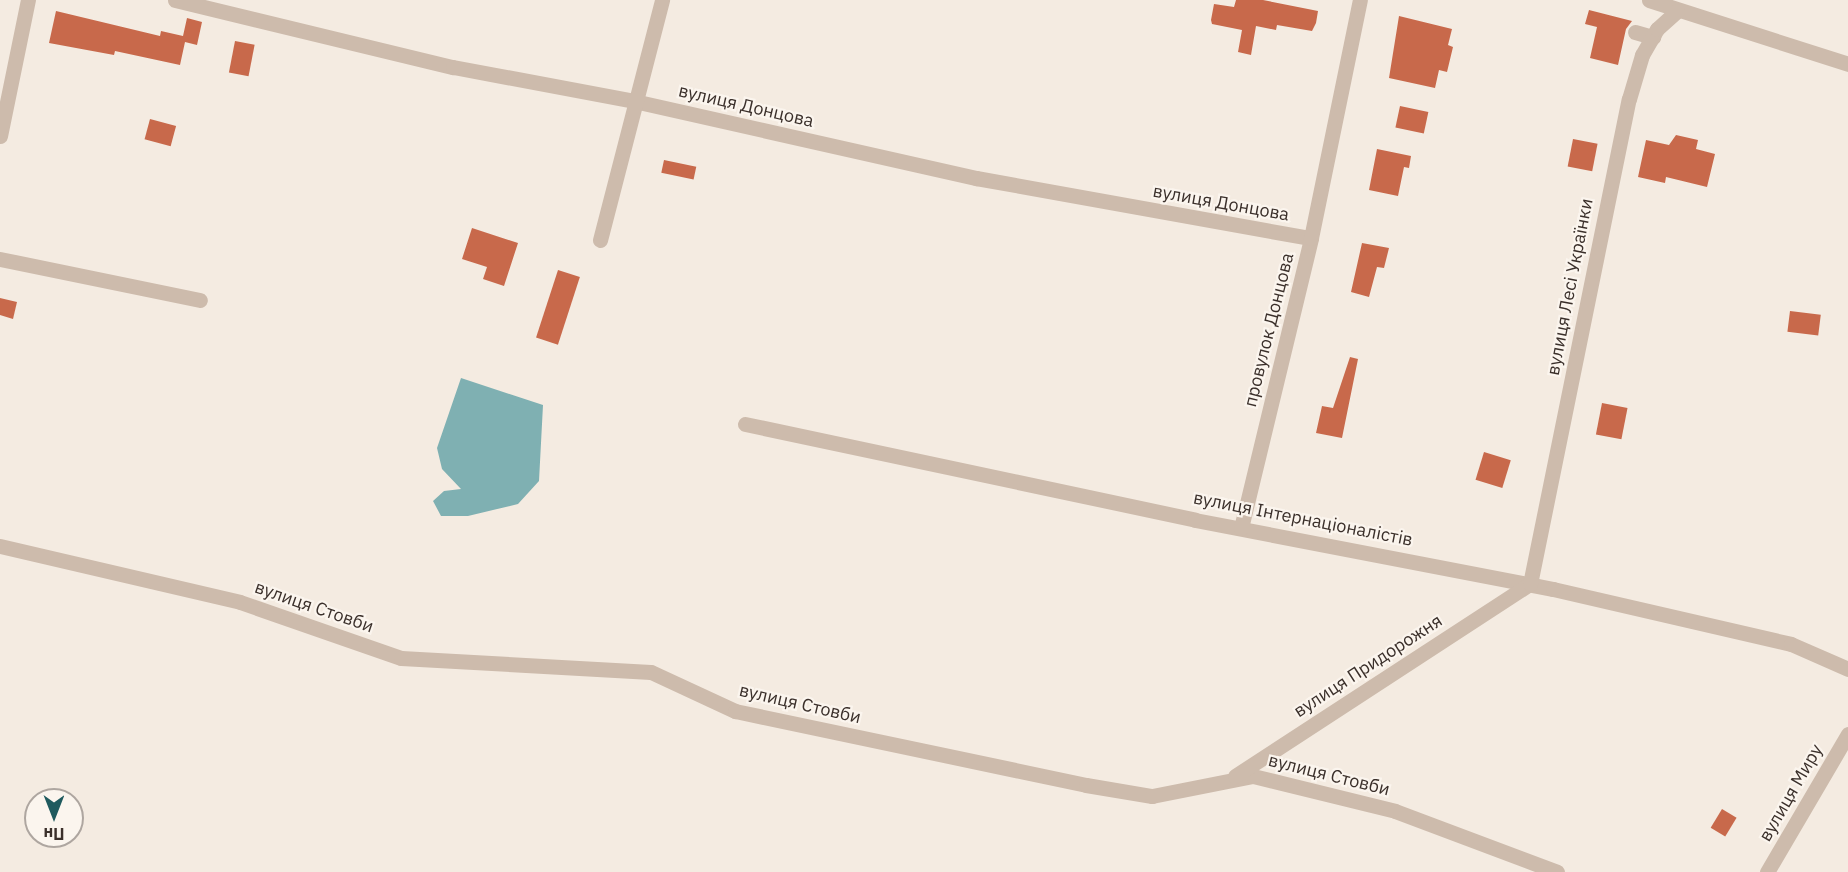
<!DOCTYPE html>
<html>
<head>
<meta charset="utf-8">
<style>
  body { margin:0 }
  #map { position:relative; width:1848px; height:872px; overflow:hidden; background:#f4ebe1; font-family:"IBM Plex Sans",sans-serif }
  div>[style] { position:absolute }
  [style*='--x'] { left:calc(var(--x)*1px); top:calc(var(--y)*1px); width:calc(var(--w)*1px); rotate:calc(var(--a)*1deg) }
  .water>* { inset:0; background:#7fb0b2 }
  .building>* { inset:0; background:#c8694b; transform-origin:0 0 }
  .minor>* { height:15px; margin:-7.5px; padding:0 7.5px; transform-origin:7.5px; border-radius:7.5px; background:#cdbbac }
  span { translate:-50% -50%; white-space:nowrap; text-align:center; line-height:1.15; -webkit-text-stroke:4.5px #fbf5ee; paint-order:stroke }
  .street-label { font-size:18px; color:#3b302b }
  .north { position:absolute; left:24px; top:788px; width:60px; height:60px; box-sizing:border-box; background:#fbf5ee; border:2px solid #aea6a0; border-radius:50%; rotate:180deg; font-size:16px; font-weight:700; line-height:24px; text-align:center; color:#3b302b }
  .north::after { content:''; display:block; margin:auto; width:21px; height:27px; background:#1f5a5e; clip-path:polygon(50% 0,100% 100%,50% 72%,0 100%) }
</style>
</head>
<body>
<div id="map">
  <div class="water">
    <div style="clip-path:polygon(461px 378px,543px 405px,539px 481px,518px 504px,468px 516px,441px 516px,433px 501px,444px 491px,461px 489px,442px 469px,437px 448px)"></div>
  </div>
  <div class="building">
    <div style="clip-path:polygon(1236px 0,1263px 0,1318px 11px,1316px 23px,1312px 31px,1277px 25px,1276px 30px,1256px 26px,1251px 55px,1238px 52px,1242px 30px,1212px 24px,1211px 20px,1214px 4px,1234px 7px)"></div>
    <div style="clip-path:polygon(1589px 10px,1632px 21px,1626px 29px,1618px 65px,1590px 58px,1597px 27px,1585px 24px)"></div>
    <div style="clip-path:polygon(56px 11px,160px 36px,161px 31px,183px 36px,187px 18px,202px 22px,197px 45px,185px 42px,180px 65px,115px 51px,114px 55px,49px 43px)"></div>
    <div style="clip-path:polygon(1399px 16px,1452px 29px,1448px 45px,1453px 47px,1447px 72px,1439px 70px,1435px 88px,1389px 78px)"></div>
    <div style="left:235px;top:41px;width:20px;height:32px;rotate:11deg"></div>
    <div style="left:1400px;top:106px;width:29px;height:22px;rotate:12deg"></div>
    <div style="left:150px;top:119px;width:27px;height:21px;rotate:15deg"></div>
    <div style="clip-path:polygon(1676px 135px,1698px 140px,1696px 149px,1715px 154px,1707px 187px,1666px 177px,1665px 183px,1638px 177px,1646px 140px,1669px 145px)"></div>
    <div style="left:1573px;top:139px;width:25px;height:28px;rotate:11deg"></div>
    <div style="clip-path:polygon(1377px 149px,1411px 156px,1409px 168px,1404px 167px,1398px 196px,1369px 190px)"></div>
    <div style="left:664px;top:160px;width:33px;height:13px;rotate:12deg"></div>
    <div style="clip-path:polygon(472px 228px,518px 243px,504px 286px,483px 279px,487px 267px,462px 259px)"></div>
    <div style="clip-path:polygon(1362px 243px,1389px 248px,1384px 268px,1377px 267px,1369px 297px,1351px 292px)"></div>
    <div style="left:558px;top:270px;width:23px;height:71px;rotate:18deg"></div>
    <div style="clip-path:polygon(0 298px,17px 302px,13px 319px,0 315px)"></div>
    <div style="left:1790px;top:311px;width:31px;height:21px;rotate:7deg"></div>
    <div style="clip-path:polygon(1350px 357px,1358px 359px,1342px 438px,1316px 433px,1322px 406px,1333px 408px)"></div>
    <div style="left:1602px;top:403px;width:26px;height:32px;rotate:11deg"></div>
    <div style="left:1484px;top:452px;width:28px;height:29px;rotate:17deg"></div>
    <div style="left:1722px;top:809px;width:17px;height:22px;rotate:31deg"></div>
  </div>
  <div class="minor">
    <div style="--x:175;--y:0;--w:286;--a:13.6"></div>
    <div style="--x:453;--y:67;--w:184;--a:10.6"></div>
    <div style="--x:634;--y:101;--w:351;--a:12.7"></div>
    <div style="--x:976;--y:178;--w:340;--a:10.2"></div>
    <div style="--x:1649;--y:0;--w:209;--a:17.8"></div>
    <div style="--x:1635;--y:32;--w:19;--a:16"></div>
    <div style="--x:0;--y:136;--w:139;--a:-78.4"></div>
    <div style="--x:600;--y:240;--w:248;--a:-75.5"></div>
    <div style="--x:0;--y:259;--w:204;--a:11.6"></div>
    <div style="--x:745;--y:424;--w:460;--a:12"></div>
    <div style="--x:1195;--y:520;--w:365;--a:10.9"></div>
    <div style="--x:1553;--y:589;--w:244;--a:13"></div>
    <div style="--x:1791;--y:644;--w:62;--a:23.7"></div>
    <div style="--x:1241;--y:528;--w:298;--a:-76.4"></div>
    <div style="--x:1311;--y:238;--w:243;--a:-78.4"></div>
    <div style="--x:0;--y:546;--w:246;--a:13.1"></div>
    <div style="--x:240;--y:602;--w:170;--a:19.2"></div>
    <div style="--x:401;--y:658;--w:250;--a:3.2"></div>
    <div style="--x:651;--y:672;--w:93;--a:24.9"></div>
    <div style="--x:735;--y:711;--w:359;--a:11.9"></div>
    <div style="--x:1086;--y:785;--w:67;--a:9.5"></div>
    <div style="--x:1152;--y:796;--w:103;--a:-11.2"></div>
    <div style="--x:1253;--y:776;--w:146;--a:13.8"></div>
    <div style="--x:1395;--y:811;--w:173;--a:20.6"></div>
    <div style="--x:1235;--y:776;--w:352;--a:-33.1"></div>
    <div style="--x:1530;--y:584;--w:495;--a:-78.5"></div>
    <div style="--x:1629;--y:99;--w:46;--a:-73.5"></div>
    <div style="--x:1642;--y:55;--w:30;--a:-60"></div>
    <div style="--x:1657;--y:29;--w:27;--a:-42"></div>
    <div style="--x:1767;--y:872;--w:160;--a:-59.6"></div>
  </div>
  <div class="street-label">
    <span style="left:746px;top:106px;rotate:13deg">вулиця Донцова</span>
    <span style="left:1221px;top:203px;rotate:10deg">вулиця Донцова</span>
    <span style="left:1570px;top:287px;rotate:-79deg">вулиця Лесі Українки</span>
    <span style="left:1269px;top:330px;rotate:-76deg">провулок Донцова</span>
    <span style="left:1303px;top:519px;rotate:11deg">вулиця Інтернаціоналістів</span>
    <span style="left:314px;top:607px;rotate:19deg">вулиця Стовби</span>
    <span style="left:1368px;top:666px;rotate:-33deg">вулиця Придорожня</span>
    <span style="left:800px;top:704px;rotate:13deg">вулиця Стовби</span>
    <span style="left:1329px;top:775px;rotate:14deg">вулиця Стовби</span>
    <span style="left:1791px;top:793px;rotate:-60deg">вулиця Миру</span>
  </div>
  <div class="north">Пн</div>
</div>
</body>
</html>
